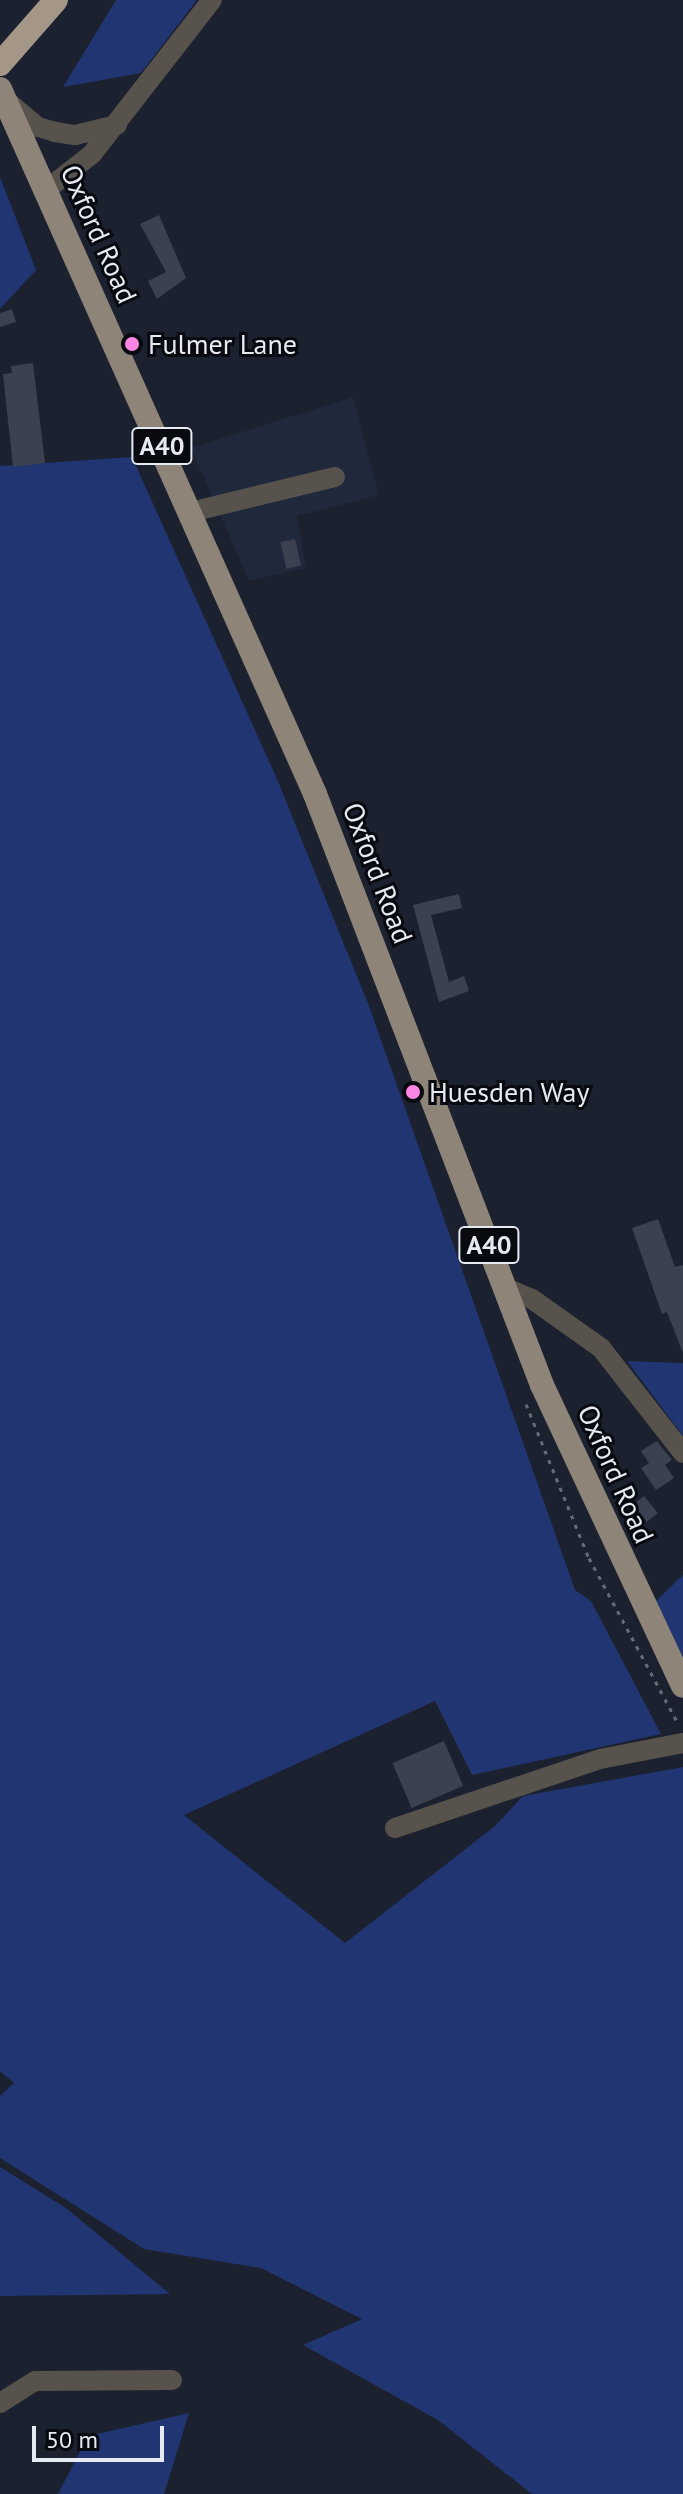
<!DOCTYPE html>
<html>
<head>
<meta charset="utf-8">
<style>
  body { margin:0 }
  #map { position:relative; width:683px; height:2494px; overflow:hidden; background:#1b212e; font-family:"PT Sans",sans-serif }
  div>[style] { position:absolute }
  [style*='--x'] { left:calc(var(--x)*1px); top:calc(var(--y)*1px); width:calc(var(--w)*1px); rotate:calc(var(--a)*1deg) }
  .built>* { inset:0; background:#20283b }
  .green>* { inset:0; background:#213572 }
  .building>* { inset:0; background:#3b4150; transform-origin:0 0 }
  .path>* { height:3px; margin-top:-1.5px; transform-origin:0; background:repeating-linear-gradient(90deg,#666b76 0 4px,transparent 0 10px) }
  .minor>* { height:20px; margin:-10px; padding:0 10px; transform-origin:10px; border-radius:10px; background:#58524c }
  .major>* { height:24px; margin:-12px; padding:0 12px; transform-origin:12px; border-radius:12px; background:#8e8477 }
  .highway>* { height:24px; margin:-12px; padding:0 12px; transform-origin:12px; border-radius:12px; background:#a49788 }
  .dots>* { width:22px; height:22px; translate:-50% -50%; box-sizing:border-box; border:4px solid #080a10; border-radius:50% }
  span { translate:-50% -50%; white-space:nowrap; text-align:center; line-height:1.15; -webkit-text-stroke:6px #080a10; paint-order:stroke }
  .shield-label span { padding:2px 6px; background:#080a10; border:2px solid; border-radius:6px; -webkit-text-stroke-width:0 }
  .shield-label { font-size:26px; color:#e6eaf3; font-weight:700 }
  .street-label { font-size:28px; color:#e6eaf3 }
  .poi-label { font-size:28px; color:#e6eaf3 }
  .left { translate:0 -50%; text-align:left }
  .scale { position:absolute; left:32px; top:2426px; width:132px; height:36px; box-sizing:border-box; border:4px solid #e6eaf3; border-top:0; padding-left:10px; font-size:24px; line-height:28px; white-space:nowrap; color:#e6eaf3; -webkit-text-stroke:6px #080a10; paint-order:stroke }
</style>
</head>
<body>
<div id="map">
  <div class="built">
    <div style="clip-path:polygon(353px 397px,379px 495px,297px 516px,306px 568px,249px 581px,191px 448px)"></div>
  </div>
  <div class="green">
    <div style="clip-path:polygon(116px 0,197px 0,141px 73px,63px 87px)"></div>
    <div style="clip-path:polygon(0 177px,36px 270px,0 309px)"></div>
    <div style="clip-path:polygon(132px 457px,277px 779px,369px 1006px,575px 1590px,591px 1601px,661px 1734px,472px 1775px,435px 1701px,184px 1815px,345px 1943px,495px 1826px,523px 1796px,683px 1767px,683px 2494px,532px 2494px,438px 2420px,303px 2345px,362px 2319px,261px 2268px,144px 2249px,0 2158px,0 2096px,14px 2083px,0 2071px,0 466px)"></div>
    <div style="clip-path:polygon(627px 1361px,683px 1363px,683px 1436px)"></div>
    <div style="clip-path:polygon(683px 1575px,683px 1661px,655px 1602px)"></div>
    <div style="clip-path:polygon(0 2167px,66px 2208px,170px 2294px,0 2296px)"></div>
    <div style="clip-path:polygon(189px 2413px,164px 2494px,58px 2494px,88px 2436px)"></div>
  </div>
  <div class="building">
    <div style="clip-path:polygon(159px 215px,186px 278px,157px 299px,148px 281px,166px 272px,140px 224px)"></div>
    <div style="clip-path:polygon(12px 309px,16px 322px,0 327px,0 313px)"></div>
    <div style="clip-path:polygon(33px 363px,45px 463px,13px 467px,3px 374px,12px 373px,11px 366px)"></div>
    <div style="left:295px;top:539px;width:27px;height:15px;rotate:77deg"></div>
    <div style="clip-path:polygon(459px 894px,462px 908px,431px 915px,449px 982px,464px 976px,469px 991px,439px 1002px,413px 905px)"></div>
    <div style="clip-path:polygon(658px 1219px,675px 1267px,683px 1265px,683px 1353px,667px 1312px,662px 1314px,632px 1228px)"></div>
    <div style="clip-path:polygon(657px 1441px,672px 1460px,665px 1465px,674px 1478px,656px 1490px,641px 1468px,649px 1463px,641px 1451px)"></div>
    <div style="left:644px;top:1496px;width:22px;height:14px;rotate:51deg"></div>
    <div style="left:444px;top:1741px;width:49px;height:56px;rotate:67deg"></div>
  </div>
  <div class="path">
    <div style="--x:526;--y:1404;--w:166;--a:67.8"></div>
    <div style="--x:589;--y:1558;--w:190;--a:61.7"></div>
  </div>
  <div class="minor">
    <div style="--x:8;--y:102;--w:39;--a:40"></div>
    <div style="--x:38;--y:127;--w:18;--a:16"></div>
    <div style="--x:55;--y:132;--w:20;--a:9"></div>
    <div style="--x:75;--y:135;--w:43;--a:-13.4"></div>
    <div style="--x:46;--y:190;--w:58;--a:-38"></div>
    <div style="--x:92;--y:154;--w:195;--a:-52.1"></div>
    <div style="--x:191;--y:512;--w:148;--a:-13.7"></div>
    <div style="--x:506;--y:1288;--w:28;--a:23"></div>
    <div style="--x:532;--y:1299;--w:85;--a:35.4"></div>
    <div style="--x:601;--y:1348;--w:133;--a:52"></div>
    <div style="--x:395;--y:1828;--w:216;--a:-18.6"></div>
    <div style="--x:600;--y:1759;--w:85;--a:-10.9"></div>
    <div style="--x:0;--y:2403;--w:41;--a:-32.2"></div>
    <div style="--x:35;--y:2381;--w:137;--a:-0.4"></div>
  </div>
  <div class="major">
    <div style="--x:0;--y:89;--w:772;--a:65.92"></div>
    <div style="--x:315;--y:794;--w:633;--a:68.99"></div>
    <div style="--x:542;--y:1385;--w:332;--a:64.9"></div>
  </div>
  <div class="highway">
    <div style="--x:0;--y:64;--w:85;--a:-48.8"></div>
  </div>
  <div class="dots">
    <div style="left:132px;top:344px;background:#fc86e4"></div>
    <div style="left:413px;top:1092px;background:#fc86e4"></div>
  </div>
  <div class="shield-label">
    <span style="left:162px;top:446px">A40</span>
    <span style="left:489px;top:1245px">A40</span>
  </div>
  <div class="street-label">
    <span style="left:99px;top:234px;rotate:66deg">Oxford Road</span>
    <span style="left:378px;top:873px;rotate:69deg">Oxford Road</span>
    <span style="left:616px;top:1474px;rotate:66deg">Oxford Road</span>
  </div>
  <div class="poi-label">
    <span class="left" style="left:148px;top:344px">Fulmer Lane</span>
    <span class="left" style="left:429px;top:1092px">Huesden Way</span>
  </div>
  <div class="scale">50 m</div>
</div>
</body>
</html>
